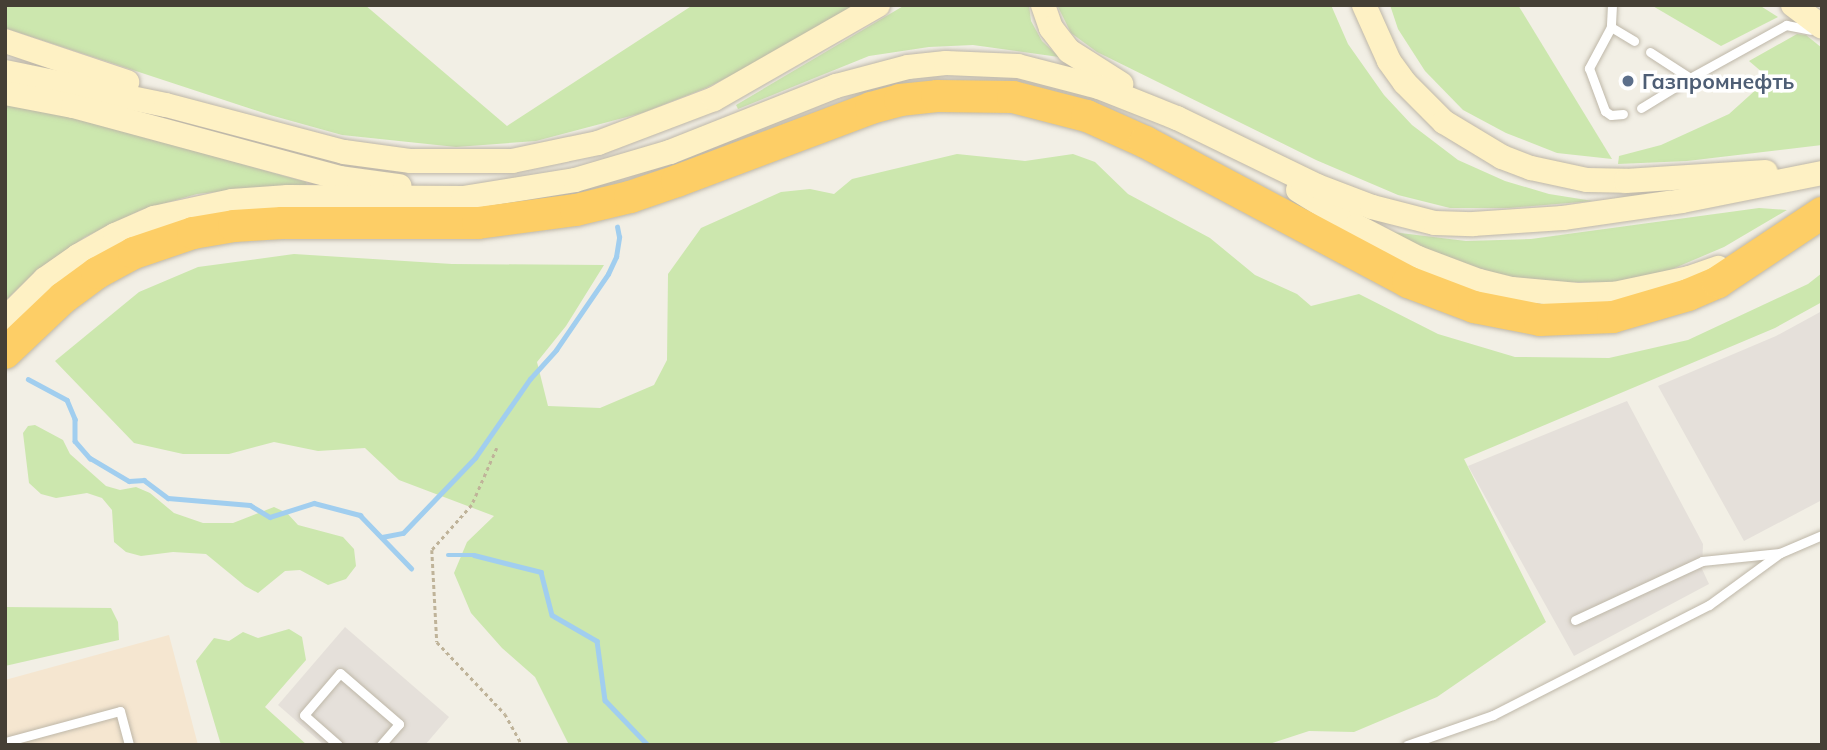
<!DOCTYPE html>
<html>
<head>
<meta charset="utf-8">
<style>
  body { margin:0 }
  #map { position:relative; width:1827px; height:750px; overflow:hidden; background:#f2efe5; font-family:Mulish,sans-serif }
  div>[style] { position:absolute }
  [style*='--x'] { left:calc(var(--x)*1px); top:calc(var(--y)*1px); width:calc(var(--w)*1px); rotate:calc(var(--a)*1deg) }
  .commercial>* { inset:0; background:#f5e6d0 }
  .industrial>* { inset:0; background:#e5e0da }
  .green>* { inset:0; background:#cce7ae }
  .stream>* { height:4.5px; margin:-2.25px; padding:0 2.25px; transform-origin:2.25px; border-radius:2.25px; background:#a1ceef }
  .path>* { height:2.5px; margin-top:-1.25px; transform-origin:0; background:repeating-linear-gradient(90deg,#bfb399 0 3.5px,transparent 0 7px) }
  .roads { filter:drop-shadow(0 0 2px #beb7a8) drop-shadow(0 0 2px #beb7a8) }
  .lane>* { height:9px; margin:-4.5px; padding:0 4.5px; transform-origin:4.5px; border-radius:4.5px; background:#fff }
  .secondary>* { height:24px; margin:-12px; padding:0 12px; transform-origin:12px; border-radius:12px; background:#fef1c4 }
  .highway>* { height:32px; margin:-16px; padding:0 16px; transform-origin:16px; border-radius:16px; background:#fdce66 }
  .dots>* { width:19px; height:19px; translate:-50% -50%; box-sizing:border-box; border:4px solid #fff; border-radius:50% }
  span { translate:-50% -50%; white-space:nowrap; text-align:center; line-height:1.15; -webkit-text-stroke:7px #fff; paint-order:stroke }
  .service-label { font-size:21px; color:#4e5e75; font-weight:700 }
  .left { translate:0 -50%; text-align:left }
  .frame { position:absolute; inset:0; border:7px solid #453f35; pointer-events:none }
</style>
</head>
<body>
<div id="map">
  <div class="commercial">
    <div style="clip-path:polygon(169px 635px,198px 745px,5px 745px,5px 680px)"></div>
  </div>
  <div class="industrial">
    <div style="clip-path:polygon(1822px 311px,1822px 500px,1744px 541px,1658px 386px,1776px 336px)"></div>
    <div style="clip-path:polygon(1627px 401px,1703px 544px,1702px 569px,1709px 584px,1574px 656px,1468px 466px)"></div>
    <div style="clip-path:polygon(345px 627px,449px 717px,425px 745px,324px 745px,278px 705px)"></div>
  </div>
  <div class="green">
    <div style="clip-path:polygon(5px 5px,365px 5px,507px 126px,693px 5px,856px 5px,784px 49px,706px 88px,642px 113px,536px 141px,456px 147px,342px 135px,270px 115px,5px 28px)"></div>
    <div style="clip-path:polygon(905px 5px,1029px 5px,1031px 21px,1042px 41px,1059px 57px,973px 45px,929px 47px,869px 56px,738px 109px,736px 105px)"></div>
    <div style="clip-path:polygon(1057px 5px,1331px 5px,1348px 44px,1384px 95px,1412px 125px,1458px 160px,1505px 181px,1549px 194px,1593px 201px,1509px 208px,1450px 208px,1398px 195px,1316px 160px,1097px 52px,1071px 33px)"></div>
    <div style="clip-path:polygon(1390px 5px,1518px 5px,1612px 159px,1557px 153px,1506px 133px,1463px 110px,1425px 71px,1398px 29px)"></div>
    <div style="clip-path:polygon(1651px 5px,1759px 5px,1778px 17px,1721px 46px)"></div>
    <div style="clip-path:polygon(1797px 34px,1806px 35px,1822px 48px,1822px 145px,1687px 161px,1618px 164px,1619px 156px,1661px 145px,1729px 114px,1769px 78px,1749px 61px)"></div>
    <div style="clip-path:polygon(5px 105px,55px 113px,113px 128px,306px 182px,307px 186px,261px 187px,197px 194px,141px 210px,85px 237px,37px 270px,5px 301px)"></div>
    <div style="clip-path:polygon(957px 154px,1025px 161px,1073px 154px,1095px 162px,1128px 194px,1210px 238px,1255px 275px,1297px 294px,1311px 306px,1359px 294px,1438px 334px,1515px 357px,1609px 358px,1688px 340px,1808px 284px,1822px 273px,1822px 302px,1775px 328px,1464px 459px,1546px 622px,1437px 697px,1354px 732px,1309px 731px,1266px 745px,569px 745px,535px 677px,502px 648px,471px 613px,454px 573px,467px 542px,494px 516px,399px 480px,365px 448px,318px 451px,274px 442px,229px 454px,183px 454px,134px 443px,55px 361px,139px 292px,198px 267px,294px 254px,452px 264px,604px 265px,566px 326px,537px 362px,548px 406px,600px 408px,654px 385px,667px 360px,668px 274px,701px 228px,781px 192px,810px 189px,834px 194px,852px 179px)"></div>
    <div style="clip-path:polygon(1759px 208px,1787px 210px,1724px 247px,1670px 270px,1612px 283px,1521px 281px,1440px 256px,1384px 231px,1466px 241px,1531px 239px)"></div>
    <div style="clip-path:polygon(35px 425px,63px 440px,70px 454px,106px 486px,120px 490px,136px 487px,150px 493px,174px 513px,203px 523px,233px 523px,274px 507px,287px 513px,298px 525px,343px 537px,354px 549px,356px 566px,346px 579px,328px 585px,300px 570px,285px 571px,258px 593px,245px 586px,206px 554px,173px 552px,141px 556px,126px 552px,114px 542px,112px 510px,102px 498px,87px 493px,56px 498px,41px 494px,29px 483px,23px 433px,28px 426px)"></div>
    <div style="clip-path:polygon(5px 607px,111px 608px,118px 622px,119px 640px,5px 666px)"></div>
    <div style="clip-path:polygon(289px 629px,302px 637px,306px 660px,265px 707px,307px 745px,221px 745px,196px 661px,214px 638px,229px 641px,243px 632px,258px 638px)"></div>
  </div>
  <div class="stream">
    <div style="--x:28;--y:379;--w:44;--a:28.3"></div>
    <div style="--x:67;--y:400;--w:21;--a:67"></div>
    <div style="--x:75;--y:419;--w:22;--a:90"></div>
    <div style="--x:75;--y:441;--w:23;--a:49"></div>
    <div style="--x:90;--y:458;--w:45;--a:30.5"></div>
    <div style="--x:129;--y:481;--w:15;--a:-4"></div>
    <div style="--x:144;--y:480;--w:30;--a:37"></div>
    <div style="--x:168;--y:498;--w:82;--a:4.9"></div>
    <div style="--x:250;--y:505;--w:23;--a:31"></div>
    <div style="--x:270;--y:517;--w:46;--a:-17.7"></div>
    <div style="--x:314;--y:503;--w:48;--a:14.6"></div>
    <div style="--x:360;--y:515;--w:74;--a:46.1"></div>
    <div style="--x:382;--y:537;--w:21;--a:-11"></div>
    <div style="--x:403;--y:533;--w:104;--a:-46.2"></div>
    <div style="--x:475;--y:458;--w:96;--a:-55.2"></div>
    <div style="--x:530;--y:379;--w:39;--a:-48"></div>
    <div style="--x:556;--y:350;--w:92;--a:-55.6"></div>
    <div style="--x:608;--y:274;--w:19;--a:-65"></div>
    <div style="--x:616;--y:257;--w:20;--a:-81"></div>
    <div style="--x:619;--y:237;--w:10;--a:-101"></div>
    <div style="--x:448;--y:555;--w:26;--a:0"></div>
    <div style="--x:474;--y:555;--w:69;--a:14.2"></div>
    <div style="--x:541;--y:572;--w:44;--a:75.7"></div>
    <div style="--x:552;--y:615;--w:52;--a:30"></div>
    <div style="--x:597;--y:641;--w:60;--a:82.3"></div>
    <div style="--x:605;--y:700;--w:62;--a:46.3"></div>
  </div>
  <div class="path">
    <div style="--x:497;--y:448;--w:62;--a:113.7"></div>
    <div style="--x:472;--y:505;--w:60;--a:131.6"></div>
    <div style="--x:432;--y:550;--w:92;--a:86.9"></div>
    <div style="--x:437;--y:642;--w:99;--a:46.6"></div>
    <div style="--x:505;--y:714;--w:35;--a:61"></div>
  </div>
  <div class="roads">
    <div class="lane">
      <div style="--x:1612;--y:5;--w:22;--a:93"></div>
      <div style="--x:1611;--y:27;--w:27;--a:31"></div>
      <div style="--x:1611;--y:27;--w:47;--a:118.2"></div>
      <div style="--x:1589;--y:68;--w:46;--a:69.6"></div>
      <div style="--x:1605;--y:111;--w:7;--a:34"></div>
      <div style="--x:1611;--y:115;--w:12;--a:-5"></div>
      <div style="--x:1650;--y:52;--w:48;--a:33"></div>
      <div style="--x:1690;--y:78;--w:110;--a:-28.9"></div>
      <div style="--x:1786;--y:25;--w:25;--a:11"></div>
      <div style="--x:1641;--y:108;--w:57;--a:-31.5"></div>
      <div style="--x:1575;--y:620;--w:140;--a:-24.9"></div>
      <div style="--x:1702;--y:561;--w:78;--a:-5.9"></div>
      <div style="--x:1780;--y:553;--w:46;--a:-23.2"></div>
      <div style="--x:5;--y:742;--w:119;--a:-15.1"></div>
      <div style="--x:120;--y:711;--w:35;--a:75"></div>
      <div style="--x:338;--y:745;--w:45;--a:-138.6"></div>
      <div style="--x:304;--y:715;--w:55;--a:-49.4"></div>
      <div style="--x:340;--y:673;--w:78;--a:40.8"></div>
      <div style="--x:399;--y:724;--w:28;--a:131"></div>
      <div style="--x:1407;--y:745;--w:91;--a:-19.2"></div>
      <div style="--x:1493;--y:715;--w:242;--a:-27"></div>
      <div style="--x:1709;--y:605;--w:88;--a:-36.2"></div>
    </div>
    <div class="secondary">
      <div style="--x:1043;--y:5;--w:24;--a:71"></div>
      <div style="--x:1051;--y:28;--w:29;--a:52"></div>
      <div style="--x:1069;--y:51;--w:62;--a:32.4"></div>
      <div style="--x:1364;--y:5;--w:61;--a:65.9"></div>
      <div style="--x:1389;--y:61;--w:27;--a:54"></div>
      <div style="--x:1405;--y:83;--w:55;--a:45"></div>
      <div style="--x:1444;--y:122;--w:68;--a:31.1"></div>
      <div style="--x:1502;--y:157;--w:31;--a:21"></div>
      <div style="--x:1531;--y:168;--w:57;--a:12.1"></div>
      <div style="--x:1587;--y:180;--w:39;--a:1"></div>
      <div style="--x:1626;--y:181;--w:140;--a:-3.7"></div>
      <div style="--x:1793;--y:5;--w:36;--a:37"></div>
      <div style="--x:5;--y:41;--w:129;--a:18.6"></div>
      <div style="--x:5;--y:72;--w:164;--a:11.6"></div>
      <div style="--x:166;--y:105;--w:184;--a:14.8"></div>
      <div style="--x:344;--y:152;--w:68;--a:7.7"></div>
      <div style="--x:411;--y:161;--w:101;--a:0"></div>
      <div style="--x:512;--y:161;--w:88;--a:-11.8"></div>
      <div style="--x:598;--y:143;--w:124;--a:-20.8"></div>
      <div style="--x:714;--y:99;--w:189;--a:-29.8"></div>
      <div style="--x:5;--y:93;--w:69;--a:10.8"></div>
      <div style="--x:73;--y:106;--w:276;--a:15.1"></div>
      <div style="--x:339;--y:178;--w:61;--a:7.6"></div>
      <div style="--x:1298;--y:190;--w:68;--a:31.8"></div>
      <div style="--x:1356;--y:226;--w:70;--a:27.3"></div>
      <div style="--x:1418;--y:258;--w:65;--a:20.7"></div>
      <div style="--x:1479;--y:281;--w:34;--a:14"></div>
      <div style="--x:1512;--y:289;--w:66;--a:5.2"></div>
      <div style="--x:1578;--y:295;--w:36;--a:-2"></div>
      <div style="--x:1614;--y:294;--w:77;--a:-12"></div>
      <div style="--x:1689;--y:278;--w:31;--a:-19"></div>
      <div style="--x:5;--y:319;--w:57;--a:-45"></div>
      <div style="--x:45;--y:279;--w:40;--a:-34.9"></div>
      <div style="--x:78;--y:256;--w:43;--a:-29.6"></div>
      <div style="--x:115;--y:235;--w:43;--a:-23.6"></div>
      <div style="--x:154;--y:218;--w:80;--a:-12.3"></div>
      <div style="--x:232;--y:201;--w:56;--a:-4.1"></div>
      <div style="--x:288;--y:197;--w:175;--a:0.3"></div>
      <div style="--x:463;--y:198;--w:113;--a:-9.1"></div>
      <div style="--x:575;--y:180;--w:99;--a:-16.4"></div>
      <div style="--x:670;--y:152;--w:179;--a:-21.7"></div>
      <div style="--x:836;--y:86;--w:74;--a:-14.8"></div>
      <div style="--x:908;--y:67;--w:38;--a:-6"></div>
      <div style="--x:946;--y:63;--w:72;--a:2.4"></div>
      <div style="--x:1018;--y:66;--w:84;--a:14.5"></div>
      <div style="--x:1099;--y:87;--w:84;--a:21.7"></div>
      <div style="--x:1177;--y:118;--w:156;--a:25.9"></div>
      <div style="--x:1317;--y:186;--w:59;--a:20.9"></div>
      <div style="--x:1372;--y:207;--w:65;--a:14.3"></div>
      <div style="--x:1435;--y:223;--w:38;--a:2"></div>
      <div style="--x:1473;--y:224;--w:90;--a:-3.8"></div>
      <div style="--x:1563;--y:218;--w:120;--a:-8.1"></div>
      <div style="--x:1682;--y:201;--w:143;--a:-11.3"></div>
    </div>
    <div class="highway">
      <div style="--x:5;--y:353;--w:80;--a:-43.5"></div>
      <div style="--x:63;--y:298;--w:42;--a:-36.3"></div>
      <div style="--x:97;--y:273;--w:42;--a:-28.4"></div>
      <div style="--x:134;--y:253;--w:62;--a:-18.7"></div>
      <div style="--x:193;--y:233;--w:42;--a:-9.7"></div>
      <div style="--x:234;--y:226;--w:48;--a:-3.6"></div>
      <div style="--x:282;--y:223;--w:196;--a:0"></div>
      <div style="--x:478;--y:223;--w:99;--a:-7.6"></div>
      <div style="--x:576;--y:210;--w:56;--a:-13.5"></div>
      <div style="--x:630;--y:197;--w:50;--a:-18.8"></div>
      <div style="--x:677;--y:181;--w:207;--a:-20.6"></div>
      <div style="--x:871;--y:108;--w:30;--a:-15"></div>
      <div style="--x:900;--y:100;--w:37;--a:-6"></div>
      <div style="--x:937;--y:96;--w:76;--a:0.8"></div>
      <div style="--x:1013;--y:97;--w:76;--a:14.4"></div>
      <div style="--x:1087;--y:116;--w:64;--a:24.1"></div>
      <div style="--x:1145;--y:142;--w:298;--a:28"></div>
      <div style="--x:1408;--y:282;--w:71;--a:20.7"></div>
      <div style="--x:1474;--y:307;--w:67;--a:11.1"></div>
      <div style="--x:1540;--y:320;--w:73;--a:-2.4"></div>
      <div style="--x:1613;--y:317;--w:78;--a:-16.3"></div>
      <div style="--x:1688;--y:295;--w:33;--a:-23"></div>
      <div style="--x:1718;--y:282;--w:125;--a:-33.6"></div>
    </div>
  </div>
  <div class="dots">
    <div style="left:1628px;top:81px;background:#5c6f8a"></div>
  </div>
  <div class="service-label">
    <span class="left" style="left:1642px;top:81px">Газпромнефть</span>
  </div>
  <div class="frame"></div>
</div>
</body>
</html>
